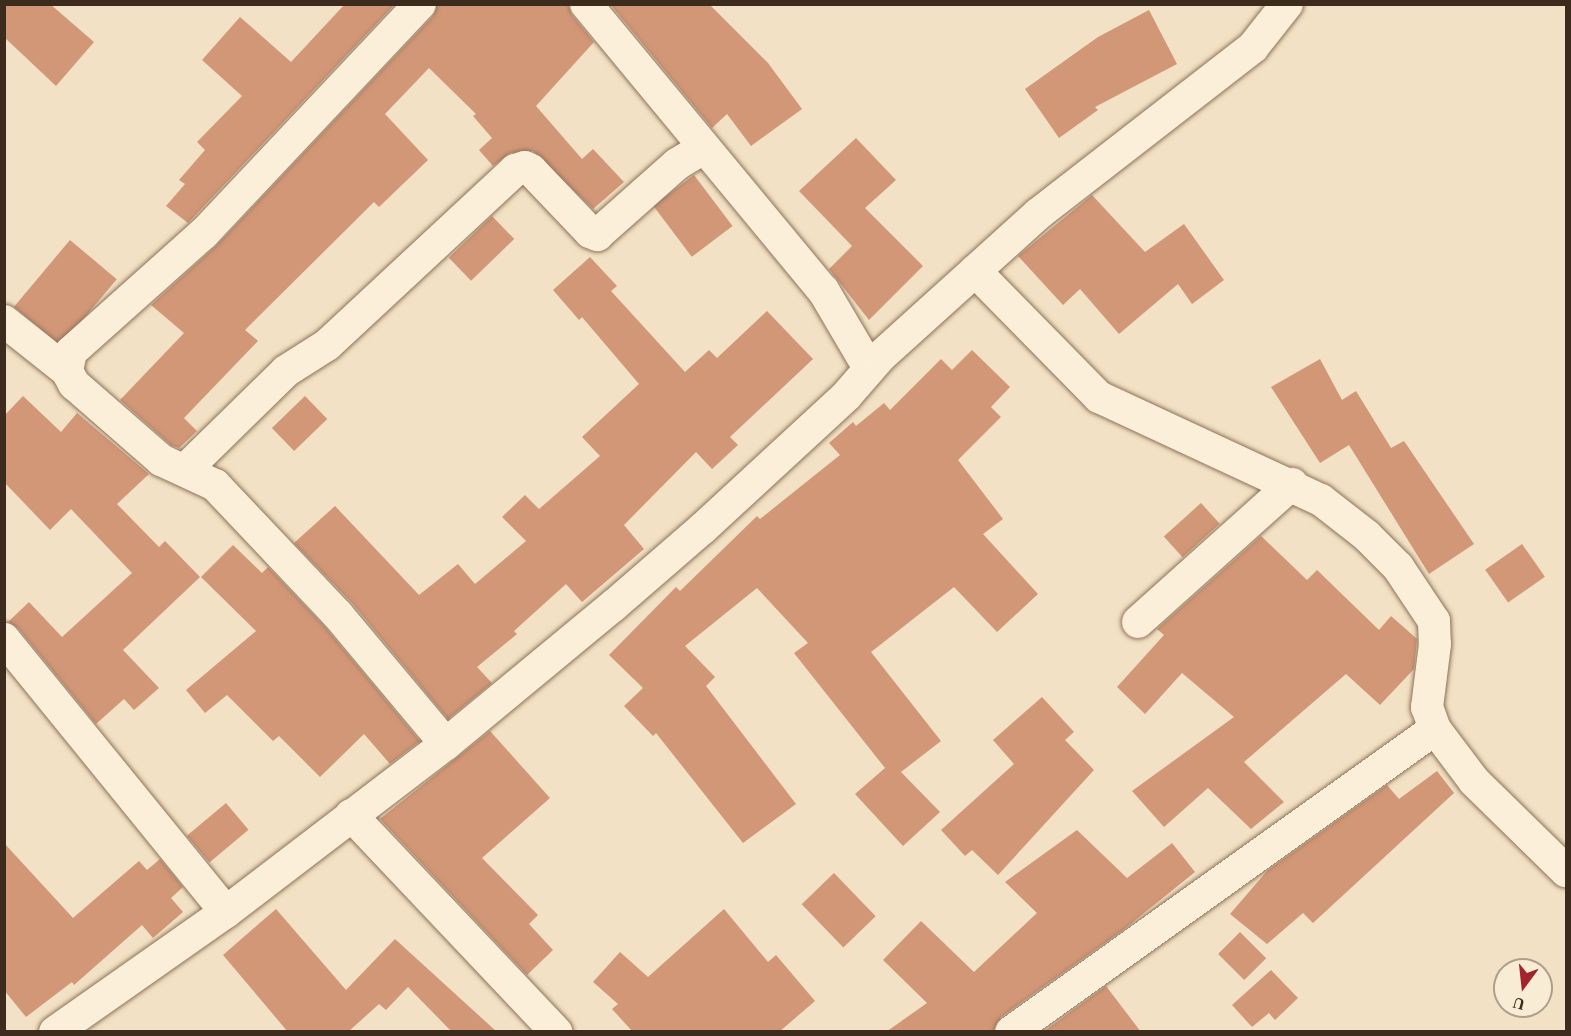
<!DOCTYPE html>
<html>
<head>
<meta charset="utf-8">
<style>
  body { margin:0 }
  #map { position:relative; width:1571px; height:1036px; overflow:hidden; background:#f2e1c4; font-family:Georgia,serif }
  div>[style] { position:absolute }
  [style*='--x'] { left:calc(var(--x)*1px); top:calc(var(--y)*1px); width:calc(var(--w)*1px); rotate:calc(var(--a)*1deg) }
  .building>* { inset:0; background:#d29777; transform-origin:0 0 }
  .roads { filter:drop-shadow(0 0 2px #8e7259) drop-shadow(0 0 2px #8e7259) }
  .minor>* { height:32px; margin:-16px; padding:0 16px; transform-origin:16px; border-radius:16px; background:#fbefd9 }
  span { translate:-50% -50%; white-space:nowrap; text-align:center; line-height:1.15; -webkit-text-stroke:4.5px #f8ecd5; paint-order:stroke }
  .frame { position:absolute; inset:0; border:6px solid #3d2b1e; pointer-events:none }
  .north { position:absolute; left:1493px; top:958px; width:60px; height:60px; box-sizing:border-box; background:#f8ecd5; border:2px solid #ad9f8c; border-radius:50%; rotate:195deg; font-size:16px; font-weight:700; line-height:24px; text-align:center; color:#3d2b1e }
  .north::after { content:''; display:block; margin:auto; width:21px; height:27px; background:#a2242d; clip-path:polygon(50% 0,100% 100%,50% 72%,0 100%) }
</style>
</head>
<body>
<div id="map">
  <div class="building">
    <div style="clip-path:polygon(4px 4px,50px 4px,94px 42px,56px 86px,4px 37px)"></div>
    <div style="clip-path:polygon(345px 4px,395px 4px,188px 223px,166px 206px,185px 184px,179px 180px,205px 150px,197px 142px,242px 96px,202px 60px,240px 17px,291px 62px)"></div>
    <div style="clip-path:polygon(437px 4px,568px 4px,572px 15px,594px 42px,536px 106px,582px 159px,593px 149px,624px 182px,593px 209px,533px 151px,510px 153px,493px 166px,479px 150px,492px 138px,473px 116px,476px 114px,429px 68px,385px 114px,428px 160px,379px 207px,374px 202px,245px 330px,258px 341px,184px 418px,197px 431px,179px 448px,171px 445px,120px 400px,184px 333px,151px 305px,217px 245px,433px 16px)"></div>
    <div style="clip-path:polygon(610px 4px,709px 4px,768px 63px,802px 109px,751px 146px,727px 114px,712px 128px)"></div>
    <div style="clip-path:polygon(1149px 10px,1177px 64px,1095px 107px,1098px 110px,1059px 138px,1025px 89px,1098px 37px)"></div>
    <div style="clip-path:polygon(856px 138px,896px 180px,865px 208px,923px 266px,869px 320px,829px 269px,852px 246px,799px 191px)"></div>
    <div style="left:694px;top:175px;width:64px;height:51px;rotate:53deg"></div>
    <div style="clip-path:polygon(1092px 195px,1145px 252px,1184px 224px,1224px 280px,1192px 304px,1178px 284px,1119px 334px,1080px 289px,1063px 305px,1018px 256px)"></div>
    <div style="left:492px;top:216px;width:32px;height:60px;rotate:46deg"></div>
    <div style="left:70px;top:240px;width:61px;height:87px;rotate:40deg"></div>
    <div style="clip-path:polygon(590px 257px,617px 286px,611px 291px,685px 372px,709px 350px,717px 358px,767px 311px,813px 359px,730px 437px,738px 445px,712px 469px,696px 452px,624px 525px,644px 549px,582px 602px,566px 584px,514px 631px,517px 634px,477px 667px,492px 683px,448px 719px,352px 603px,294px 543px,335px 506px,419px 595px,458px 564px,475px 584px,526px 541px,502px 517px,525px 495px,539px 509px,600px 456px,582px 437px,639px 384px,582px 317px,579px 320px,553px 290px)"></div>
    <div style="clip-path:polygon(972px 350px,1010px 387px,991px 407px,1001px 417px,958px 460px,1003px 519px,983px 534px,1038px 594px,997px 632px,954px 587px,871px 652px,941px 741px,901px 772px,940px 812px,903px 846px,855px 794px,885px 768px,794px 653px,808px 643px,757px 588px,685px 646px,715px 677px,706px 686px,796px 804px,743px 843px,656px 733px,653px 736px,624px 706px,643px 688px,609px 655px,676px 587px,680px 591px,757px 516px,760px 519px,840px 455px,829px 443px,853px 422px,856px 426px,884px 403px,890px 410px,941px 359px,952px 370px)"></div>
    <div style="clip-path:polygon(1320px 359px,1342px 400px,1356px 391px,1391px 448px,1404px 441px,1474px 544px,1429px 574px,1349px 445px,1320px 463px,1271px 387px)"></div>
    <div style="clip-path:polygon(23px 396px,61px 432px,77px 413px,149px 474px,117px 504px,159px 547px,165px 541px,200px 577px,123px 650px,159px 688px,134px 710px,124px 699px,96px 724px,18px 628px,8px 622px,29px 602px,62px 637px,132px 573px,71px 509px,50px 530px,4px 482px,4px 416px)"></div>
    <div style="left:305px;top:396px;width:32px;height:46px;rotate:46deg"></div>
    <div style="left:1201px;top:503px;width:28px;height:50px;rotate:48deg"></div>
    <div style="clip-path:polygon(1261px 536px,1307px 580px,1317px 570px,1379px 630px,1391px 616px,1417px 639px,1414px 669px,1380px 705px,1346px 674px,1244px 762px,1284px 802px,1251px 829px,1208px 788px,1164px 827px,1132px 791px,1234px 717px,1182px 673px,1145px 714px,1117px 687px,1164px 635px,1157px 629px)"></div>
    <div style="left:1522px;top:544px;width:40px;height:45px;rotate:55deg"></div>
    <div style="clip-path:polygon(233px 545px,262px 573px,268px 567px,325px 627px,420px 741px,390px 764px,364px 734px,320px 777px,279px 736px,273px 741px,227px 695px,205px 713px,186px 690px,256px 631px,201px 577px)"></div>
    <div style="clip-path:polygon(1042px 697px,1074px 732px,1065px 740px,1094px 770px,998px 875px,972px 850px,965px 856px,941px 830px,1014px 764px,993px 740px)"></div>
    <div style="clip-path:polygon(490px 731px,550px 798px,482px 858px,538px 915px,529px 924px,553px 950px,527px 975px,380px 819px)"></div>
    <div style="clip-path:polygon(1437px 771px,1454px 793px,1313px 923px,1303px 913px,1267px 944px,1230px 914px,1267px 871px,1387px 785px,1399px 799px)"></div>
    <div style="left:226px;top:803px;width:35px;height:51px;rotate:50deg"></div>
    <div style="clip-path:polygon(1077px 830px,1127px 878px,1172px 843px,1195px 872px,1123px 930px,1001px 1017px,993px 1032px,886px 1032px,927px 1003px,883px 960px,921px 921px,974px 972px,1037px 913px,1005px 882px)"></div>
    <div style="clip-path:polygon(4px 843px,73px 918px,139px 861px,147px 870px,160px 859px,183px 887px,171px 898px,183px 912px,153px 938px,142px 925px,74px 985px,72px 982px,26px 1017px,4px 990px)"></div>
    <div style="left:834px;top:873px;width:60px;height:45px;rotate:46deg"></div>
    <div style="clip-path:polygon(276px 909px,346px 990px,395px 939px,497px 1032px,452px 1032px,408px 987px,386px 1010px,379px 1004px,348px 1032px,288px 1032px,223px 955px)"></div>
    <div style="clip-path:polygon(724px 909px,768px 962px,776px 955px,815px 1001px,779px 1032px,633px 1032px,612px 1009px,618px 1004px,593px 982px,620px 952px,648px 977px)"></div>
    <div style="left:1240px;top:932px;width:37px;height:31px;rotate:45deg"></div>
    <div style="clip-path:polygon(1271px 970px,1298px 998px,1275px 1020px,1269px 1013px,1252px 1027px,1232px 1005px)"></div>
    <div style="clip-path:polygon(1106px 986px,1141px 1032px,1043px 1032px)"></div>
  </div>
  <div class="roads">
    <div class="minor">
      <div style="--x:420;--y:4;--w:315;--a:133.3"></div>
      <div style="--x:204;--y:233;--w:178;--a:138.2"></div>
      <div style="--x:71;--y:352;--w:19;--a:102"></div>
      <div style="--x:67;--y:371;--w:15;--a:62"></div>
      <div style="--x:74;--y:384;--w:116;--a:41.1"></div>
      <div style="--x:161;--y:460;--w:60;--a:24.8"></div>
      <div style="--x:215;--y:485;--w:179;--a:46.6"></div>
      <div style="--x:338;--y:615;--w:168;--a:50.1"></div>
      <div style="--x:586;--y:4;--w:371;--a:50.4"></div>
      <div style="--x:823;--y:290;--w:91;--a:59.5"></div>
      <div style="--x:975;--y:271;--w:177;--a:45.5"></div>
      <div style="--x:1099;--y:397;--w:245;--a:24.9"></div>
      <div style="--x:1321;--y:500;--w:58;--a:38"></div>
      <div style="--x:1367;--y:536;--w:44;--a:45"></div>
      <div style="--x:1398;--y:567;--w:65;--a:56.3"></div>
      <div style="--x:1434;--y:621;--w:23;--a:88"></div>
      <div style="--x:1435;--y:644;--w:64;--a:97.2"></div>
      <div style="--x:1427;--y:707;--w:23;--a:70"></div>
      <div style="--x:1435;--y:729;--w:65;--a:53.1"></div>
      <div style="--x:1474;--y:781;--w:129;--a:44.4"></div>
      <div style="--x:4;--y:321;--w:80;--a:38.4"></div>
      <div style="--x:185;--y:470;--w:141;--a:-44.4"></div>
      <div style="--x:286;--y:371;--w:49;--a:-32.4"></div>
      <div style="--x:327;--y:345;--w:257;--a:-42.9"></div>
      <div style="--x:515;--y:170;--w:10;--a:-17"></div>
      <div style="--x:525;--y:167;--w:7;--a:27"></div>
      <div style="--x:531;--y:170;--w:86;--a:46.4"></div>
      <div style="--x:590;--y:232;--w:8;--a:23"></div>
      <div style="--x:597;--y:235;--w:107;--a:-41.6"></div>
      <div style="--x:677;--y:164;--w:31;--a:-31"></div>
      <div style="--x:1138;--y:622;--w:207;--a:-41.9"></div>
      <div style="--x:4;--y:639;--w:352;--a:50.9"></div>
      <div style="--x:351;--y:815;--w:299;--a:46.6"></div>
      <div style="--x:55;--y:1032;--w:209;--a:-35.1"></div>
      <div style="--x:226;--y:912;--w:277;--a:-37.4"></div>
      <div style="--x:446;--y:744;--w:217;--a:-39.6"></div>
      <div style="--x:613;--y:606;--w:118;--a:-40.9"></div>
      <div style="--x:702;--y:529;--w:197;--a:-42.7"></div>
      <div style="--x:847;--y:395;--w:50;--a:-49"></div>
      <div style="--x:880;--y:357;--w:213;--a:-42.1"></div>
      <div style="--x:1038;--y:214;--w:272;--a:-37.8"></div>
      <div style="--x:1253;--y:47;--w:55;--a:-51.7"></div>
      <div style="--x:1011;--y:1032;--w:521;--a:-35.55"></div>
    </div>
  </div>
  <div class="frame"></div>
  <div class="north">U</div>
</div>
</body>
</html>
